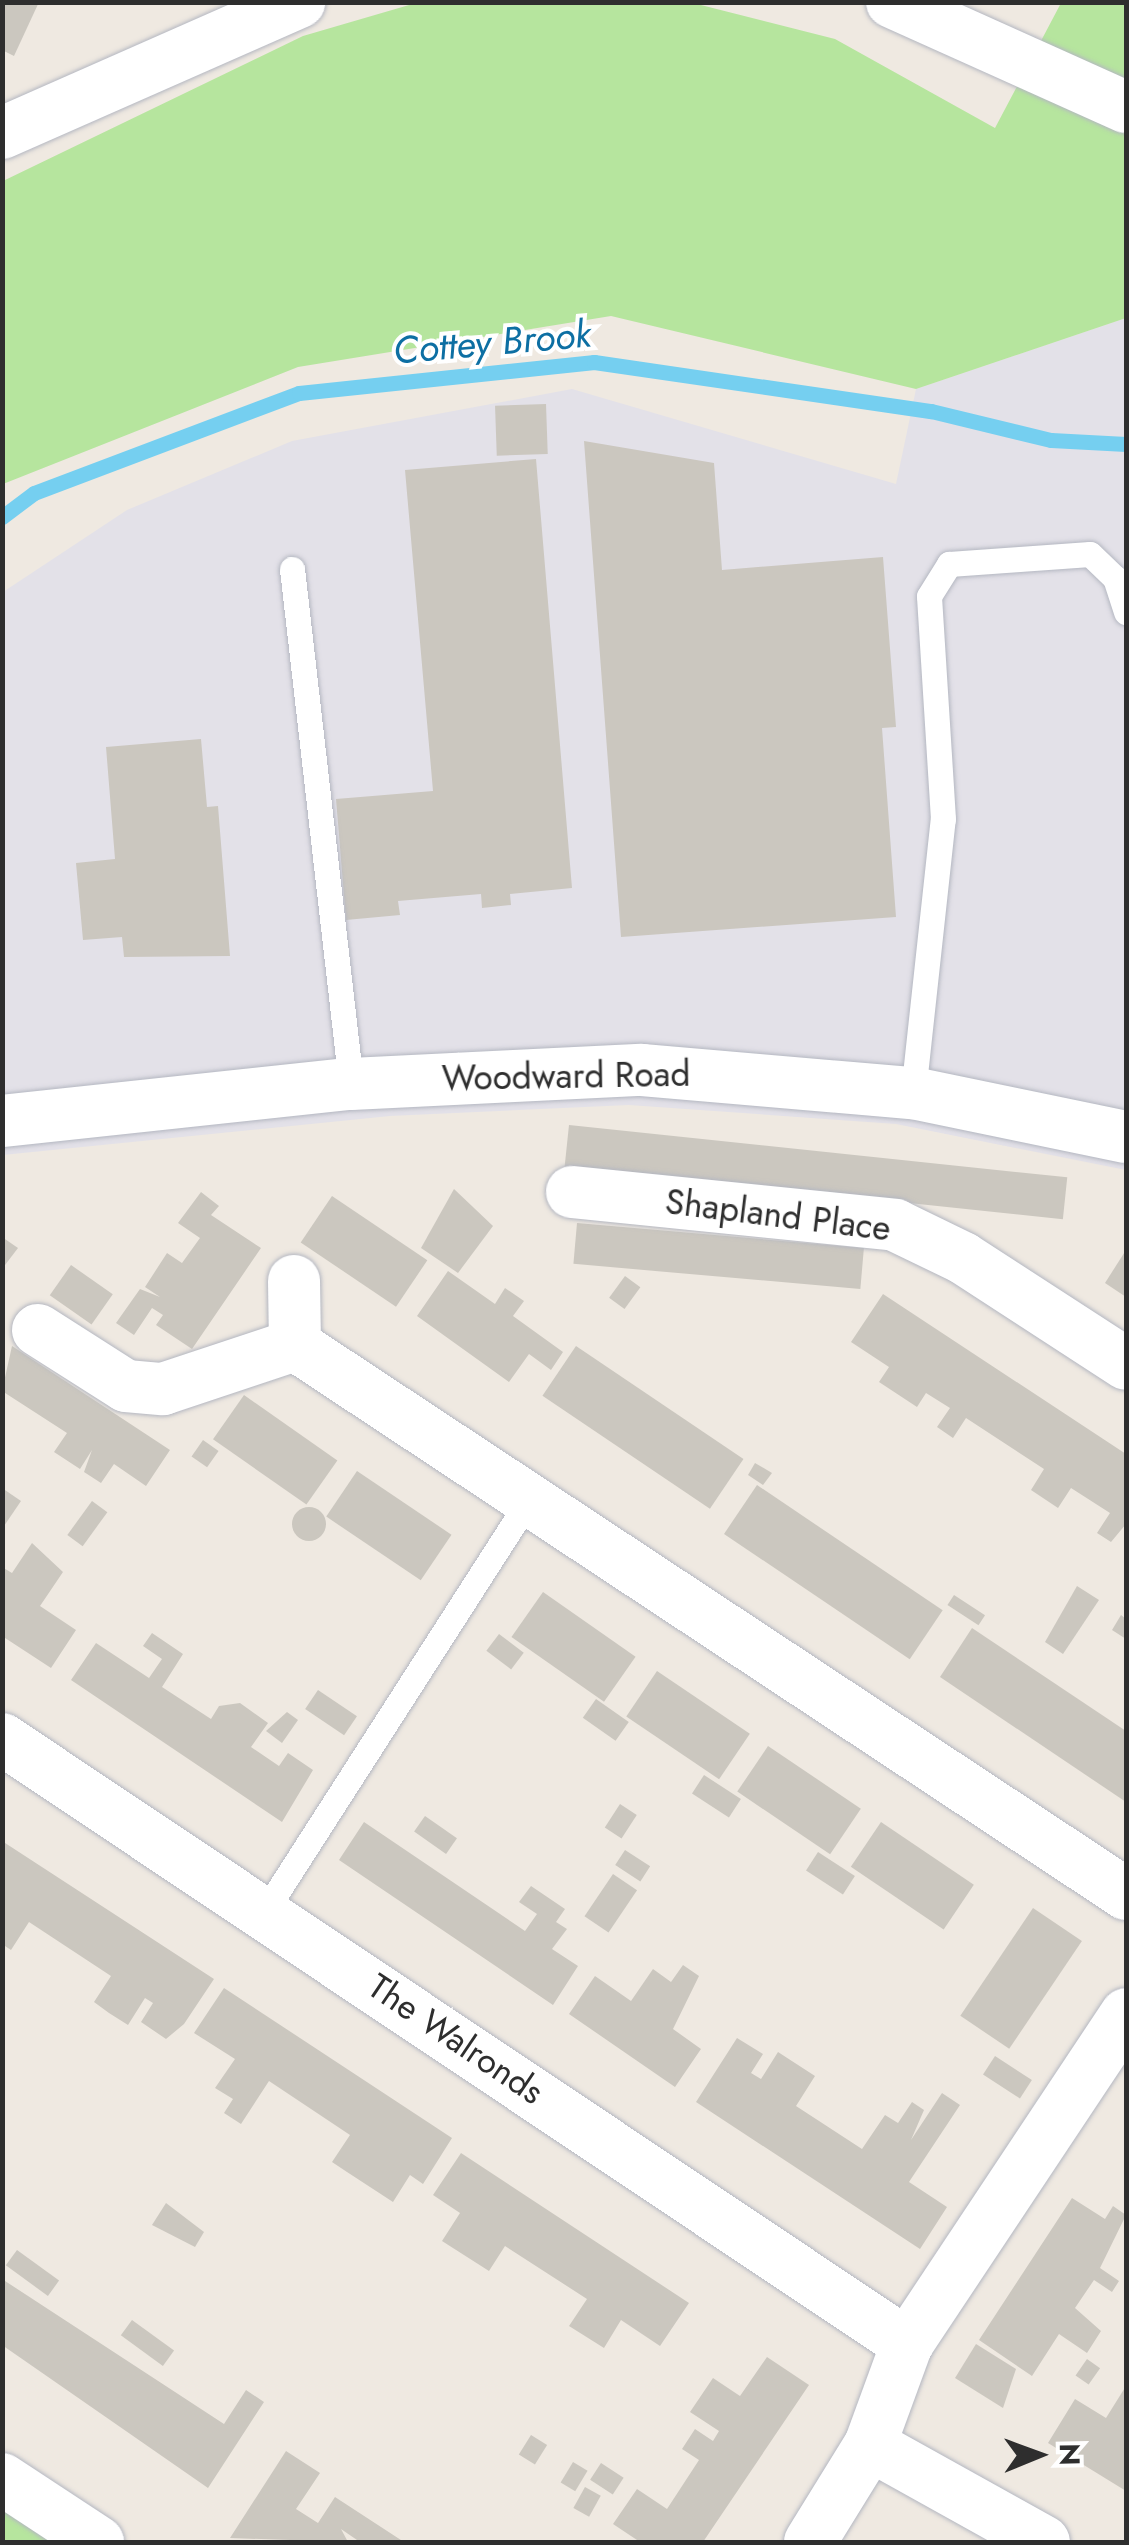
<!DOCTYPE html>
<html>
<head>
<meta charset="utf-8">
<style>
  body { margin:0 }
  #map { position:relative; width:1129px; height:2545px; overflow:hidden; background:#efe9e1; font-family:Jost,sans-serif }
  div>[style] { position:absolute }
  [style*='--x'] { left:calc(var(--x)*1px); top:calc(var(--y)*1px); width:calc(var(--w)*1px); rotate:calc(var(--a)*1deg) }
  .industrial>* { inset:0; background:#e3e1e8 }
  .green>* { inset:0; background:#b6e59e }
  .stream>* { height:15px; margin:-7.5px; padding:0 7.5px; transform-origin:7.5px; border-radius:7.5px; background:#75cff0 }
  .building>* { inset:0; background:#cbc7bf; transform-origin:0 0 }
  .round { border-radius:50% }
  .roads { filter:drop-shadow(0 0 2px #b4b7c1) drop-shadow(0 0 2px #b4b7c1) }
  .service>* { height:25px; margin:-12.5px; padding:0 12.5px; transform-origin:12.5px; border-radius:12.5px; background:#fff }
  .minor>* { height:52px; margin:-26px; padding:0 26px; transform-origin:26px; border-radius:26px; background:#fff }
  span { translate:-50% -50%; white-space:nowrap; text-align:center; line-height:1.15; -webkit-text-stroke:8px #fff; paint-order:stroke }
  .street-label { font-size:35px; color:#2e2e2e }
  .water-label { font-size:38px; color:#0d6fa3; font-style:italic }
  .frame { position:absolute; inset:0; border:5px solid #2e2e2e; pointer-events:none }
  .north { position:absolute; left:989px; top:2405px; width:100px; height:100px; -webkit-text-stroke:8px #fff; paint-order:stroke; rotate:89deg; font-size:28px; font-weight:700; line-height:40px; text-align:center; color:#2e2e2e }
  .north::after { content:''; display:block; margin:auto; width:35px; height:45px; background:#2e2e2e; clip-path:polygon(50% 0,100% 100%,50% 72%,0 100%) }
</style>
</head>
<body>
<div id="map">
  <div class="industrial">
    <div style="clip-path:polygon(1126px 318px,1126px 1170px,896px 1124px,629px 1105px,390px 1116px,3px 1155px,3px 592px,127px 510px,292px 441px,572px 389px,896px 484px,916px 389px)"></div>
  </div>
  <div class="green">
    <div style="clip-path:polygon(416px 3px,693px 3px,835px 39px,995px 128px,1061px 3px,1126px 3px,1126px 318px,916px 389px,611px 316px,298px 367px,3px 484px,3px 181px,303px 36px)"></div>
    <div style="clip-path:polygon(3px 2500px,66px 2542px,3px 2542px)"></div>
  </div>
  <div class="stream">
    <div style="--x:2;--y:517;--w:40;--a:-37"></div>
    <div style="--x:34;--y:493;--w:283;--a:-20.7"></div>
    <div style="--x:299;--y:393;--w:297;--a:-6"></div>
    <div style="--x:594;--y:362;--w:341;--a:8.3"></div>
    <div style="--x:931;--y:411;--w:123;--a:13.6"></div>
    <div style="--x:1051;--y:440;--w:75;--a:3.1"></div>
  </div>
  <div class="building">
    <div style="clip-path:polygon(2px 2px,39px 2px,14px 56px,2px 50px)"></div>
    <div style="left:546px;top:404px;width:50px;height:51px;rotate:88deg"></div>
    <div style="clip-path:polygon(584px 441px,714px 463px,722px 570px,883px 557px,896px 727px,882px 728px,896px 917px,621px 937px)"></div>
    <div style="clip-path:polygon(536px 459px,572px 888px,510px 894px,511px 905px,482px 908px,481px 894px,398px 901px,400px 915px,346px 920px,336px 799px,433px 791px,405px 470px)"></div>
    <div style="clip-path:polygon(201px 739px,207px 807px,218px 806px,230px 956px,124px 957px,122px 937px,83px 940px,76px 863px,115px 859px,106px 747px)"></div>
    <div style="left:569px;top:1125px;width:501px;height:42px;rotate:6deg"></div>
    <div style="clip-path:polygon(454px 1189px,493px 1226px,458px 1273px,421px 1248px)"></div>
    <div style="clip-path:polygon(201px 1192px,219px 1206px,211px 1215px,261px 1248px,192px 1349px,156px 1325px,163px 1315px,152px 1308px,134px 1335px,116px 1323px,140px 1289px,160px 1297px,145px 1287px,167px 1253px,182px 1263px,200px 1238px,178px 1223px)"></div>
    <div style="left:332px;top:1196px;width:115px;height:56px;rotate:34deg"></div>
    <div style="left:577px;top:1223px;width:288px;height:41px;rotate:5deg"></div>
    <div style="clip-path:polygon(2px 1237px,18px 1248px,2px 1269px)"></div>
    <div style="clip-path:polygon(1126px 1250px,1126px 1297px,1105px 1283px)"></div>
    <div style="left:71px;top:1265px;width:51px;height:37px;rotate:35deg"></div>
    <div style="clip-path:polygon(448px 1271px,495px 1304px,505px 1288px,524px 1301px,513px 1316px,563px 1352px,551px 1370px,529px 1354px,509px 1382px,417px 1316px)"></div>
    <div style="left:625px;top:1276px;width:19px;height:27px;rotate:36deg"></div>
    <div style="clip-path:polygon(883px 1294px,1126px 1454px,1126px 1524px,1111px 1542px,1097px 1533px,1110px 1513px,1071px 1488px,1058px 1508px,1031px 1490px,1044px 1469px,966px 1418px,953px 1438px,937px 1427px,950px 1408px,926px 1393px,917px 1407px,879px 1382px,889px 1367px,851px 1342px)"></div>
    <div style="clip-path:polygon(12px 1346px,170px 1450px,146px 1486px,114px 1464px,101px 1483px,84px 1472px,92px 1450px,80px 1469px,54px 1452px,67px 1433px,2px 1391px)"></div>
    <div style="left:576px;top:1346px;width:202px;height:60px;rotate:34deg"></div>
    <div style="left:244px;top:1395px;width:114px;height:54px;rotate:35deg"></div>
    <div style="left:203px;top:1440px;width:19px;height:20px;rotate:35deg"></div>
    <div style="clip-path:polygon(755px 1463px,772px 1473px,763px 1485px,748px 1475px)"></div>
    <div style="left:357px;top:1471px;width:114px;height:55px;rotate:34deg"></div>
    <div style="left:757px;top:1485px;width:224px;height:59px;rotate:34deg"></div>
    <div style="clip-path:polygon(2px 1488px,21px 1501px,2px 1529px)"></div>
    <div style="left:92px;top:1501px;width:19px;height:42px;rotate:36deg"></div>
    <div class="round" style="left:292px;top:1507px;width:34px;height:34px"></div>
    <div style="clip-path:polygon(32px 1543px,63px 1572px,40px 1606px,76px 1630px,51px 1668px,2px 1636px,2px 1567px,12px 1573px)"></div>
    <div style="clip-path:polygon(1077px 1586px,1099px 1600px,1063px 1654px,1045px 1642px)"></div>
    <div style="left:543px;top:1592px;width:113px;height:55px;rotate:35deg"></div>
    <div style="left:954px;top:1595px;width:37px;height:12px;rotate:33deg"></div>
    <div style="clip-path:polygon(1121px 1615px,1126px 1619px,1126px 1639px,1112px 1630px)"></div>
    <div style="clip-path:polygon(972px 1628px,1126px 1731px,1126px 1802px,940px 1677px)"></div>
    <div style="clip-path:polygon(152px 1633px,183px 1654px,162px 1687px,211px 1719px,219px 1706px,240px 1703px,268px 1723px,251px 1747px,279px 1766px,288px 1753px,313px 1770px,282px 1822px,71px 1680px,96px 1643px,149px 1678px,162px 1659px,143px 1646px)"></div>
    <div style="left:499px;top:1634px;width:31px;height:21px;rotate:37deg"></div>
    <div style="left:657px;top:1671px;width:112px;height:55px;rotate:34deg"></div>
    <div style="left:318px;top:1690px;width:47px;height:23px;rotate:34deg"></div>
    <div style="left:596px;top:1699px;width:40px;height:23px;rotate:35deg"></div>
    <div style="clip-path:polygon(287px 1712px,298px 1720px,282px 1743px,266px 1731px)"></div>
    <div style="left:768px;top:1746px;width:112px;height:55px;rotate:34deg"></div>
    <div style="left:704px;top:1775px;width:44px;height:22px;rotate:33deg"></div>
    <div style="left:620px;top:1804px;width:20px;height:28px;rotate:33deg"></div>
    <div style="left:425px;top:1816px;width:39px;height:19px;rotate:35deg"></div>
    <div style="clip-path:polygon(364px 1822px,525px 1931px,537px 1914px,519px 1902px,531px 1886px,565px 1909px,556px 1922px,567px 1929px,552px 1949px,578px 1966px,553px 2005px,339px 1860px)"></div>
    <div style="left:881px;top:1822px;width:112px;height:54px;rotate:34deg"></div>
    <div style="clip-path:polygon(2px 1841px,214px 1979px,184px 2024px,166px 2039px,141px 2022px,153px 2003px,145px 1998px,128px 2025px,109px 2013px,94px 2002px,111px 1976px,29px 1922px,11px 1950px,2px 1944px)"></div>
    <div style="left:625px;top:1850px;width:30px;height:18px;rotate:33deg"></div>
    <div style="left:818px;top:1852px;width:44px;height:22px;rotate:33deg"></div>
    <div style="left:613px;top:1874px;width:29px;height:51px;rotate:34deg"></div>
    <div style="left:1033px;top:1908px;width:59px;height:130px;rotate:34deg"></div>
    <div style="clip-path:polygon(683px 1965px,699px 1976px,673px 2029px,701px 2049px,675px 2087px,569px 2014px,595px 1976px,631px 2001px,653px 1969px,671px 1982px)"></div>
    <div style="clip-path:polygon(224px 1988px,452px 2138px,423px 2184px,410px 2175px,393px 2202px,347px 2172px,332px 2162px,350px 2135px,269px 2081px,241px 2124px,224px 2113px,233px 2099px,215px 2088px,235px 2059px,194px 2033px)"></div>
    <div style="clip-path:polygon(737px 2038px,763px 2054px,751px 2073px,761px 2079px,778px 2052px,815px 2076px,796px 2106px,862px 2149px,885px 2115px,898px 2123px,912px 2102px,924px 2110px,911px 2140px,942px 2093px,960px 2105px,909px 2182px,947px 2207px,920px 2249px,696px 2102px)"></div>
    <div style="left:995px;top:2056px;width:44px;height:22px;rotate:33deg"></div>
    <div style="clip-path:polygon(461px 2153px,689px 2303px,660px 2346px,621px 2320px,604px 2348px,569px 2326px,587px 2299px,505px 2246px,489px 2271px,442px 2241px,460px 2213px,433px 2195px)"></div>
    <div style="clip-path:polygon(1072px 2198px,1105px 2219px,1113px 2206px,1126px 2215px,1100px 2268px,1119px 2281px,1112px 2292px,1094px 2280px,1075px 2308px,1101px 2331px,1087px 2353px,1059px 2334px,1032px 2376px,979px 2340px)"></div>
    <div style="clip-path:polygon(166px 2203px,204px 2232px,195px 2247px,152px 2225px)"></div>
    <div style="left:17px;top:2250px;width:52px;height:19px;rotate:36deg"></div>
    <div style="clip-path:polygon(2px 2279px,224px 2424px,246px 2390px,264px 2402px,208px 2488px,2px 2345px)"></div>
    <div style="left:132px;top:2320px;width:52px;height:19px;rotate:36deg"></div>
    <div style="clip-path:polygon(976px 2344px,1016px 2369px,1003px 2408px,955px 2378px)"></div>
    <div style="clip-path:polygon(767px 2357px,809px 2385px,703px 2542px,640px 2542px,613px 2524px,637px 2489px,667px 2509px,699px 2460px,682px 2449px,695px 2429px,713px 2441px,719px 2431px,690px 2412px,713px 2378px,740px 2396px)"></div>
    <div style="left:1087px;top:2359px;width:16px;height:20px;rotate:35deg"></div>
    <div style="clip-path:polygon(1126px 2386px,1126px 2491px,1048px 2443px,1075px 2399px,1106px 2418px)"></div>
    <div style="left:531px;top:2435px;width:19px;height:23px;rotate:32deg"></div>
    <div style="clip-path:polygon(286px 2451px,320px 2473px,296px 2509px,318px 2523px,335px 2497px,404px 2542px,357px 2540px,341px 2529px,348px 2542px,230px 2538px)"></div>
    <div style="left:573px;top:2462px;width:17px;height:24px;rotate:31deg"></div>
    <div style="left:601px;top:2463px;width:27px;height:20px;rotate:33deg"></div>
    <div style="left:585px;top:2487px;width:18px;height:24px;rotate:29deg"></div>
  </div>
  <div class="roads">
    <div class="service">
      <div style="--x:292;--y:569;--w:518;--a:83.46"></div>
      <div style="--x:913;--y:1093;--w:276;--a:-83.8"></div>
      <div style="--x:943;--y:819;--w:223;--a:-93.6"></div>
      <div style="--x:929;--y:596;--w:38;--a:-58"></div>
      <div style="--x:949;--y:564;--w:141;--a:-4.1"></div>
      <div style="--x:1090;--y:554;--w:35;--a:44"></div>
      <div style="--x:1115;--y:578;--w:36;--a:72"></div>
      <div style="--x:265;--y:1911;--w:490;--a:-57.3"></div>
    </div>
    <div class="minor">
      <div style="--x:892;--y:2;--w:256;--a:24.2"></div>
      <div style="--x:2;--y:133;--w:325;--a:-23.8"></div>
      <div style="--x:2;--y:1121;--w:351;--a:-6.1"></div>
      <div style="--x:351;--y:1084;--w:291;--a:-2.8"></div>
      <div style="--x:642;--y:1070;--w:272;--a:4.9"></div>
      <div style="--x:913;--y:1093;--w:217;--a:11.7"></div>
      <div style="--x:572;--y:1192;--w:325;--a:5.8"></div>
      <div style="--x:895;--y:1225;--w:76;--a:25.9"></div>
      <div style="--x:963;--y:1258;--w:194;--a:33"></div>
      <div style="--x:294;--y:1281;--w:64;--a:89.1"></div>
      <div style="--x:38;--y:1330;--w:104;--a:32.5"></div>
      <div style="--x:126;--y:1386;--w:37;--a:5"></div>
      <div style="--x:163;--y:1389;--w:139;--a:-18.4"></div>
      <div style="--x:295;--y:1345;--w:996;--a:33.45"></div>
      <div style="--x:2;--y:1739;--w:1089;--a:33.76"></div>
      <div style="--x:870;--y:2445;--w:199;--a:29.1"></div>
      <div style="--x:2;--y:2479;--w:115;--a:33.3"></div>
      <div style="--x:810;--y:2542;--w:114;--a:-58.3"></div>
      <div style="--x:870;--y:2445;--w:108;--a:-69.9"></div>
      <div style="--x:907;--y:2344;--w:396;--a:-56.4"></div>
    </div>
  </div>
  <div class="street-label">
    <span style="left:566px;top:1076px;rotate:-1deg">Woodward Road</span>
    <span style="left:778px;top:1215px;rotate:7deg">Shapland Place</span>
    <span style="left:456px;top:2039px;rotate:34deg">The Walronds</span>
  </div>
  <div class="water-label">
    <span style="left:492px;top:342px;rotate:-5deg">Cottey Brook</span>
  </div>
  <div class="frame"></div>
  <div class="north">N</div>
</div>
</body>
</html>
